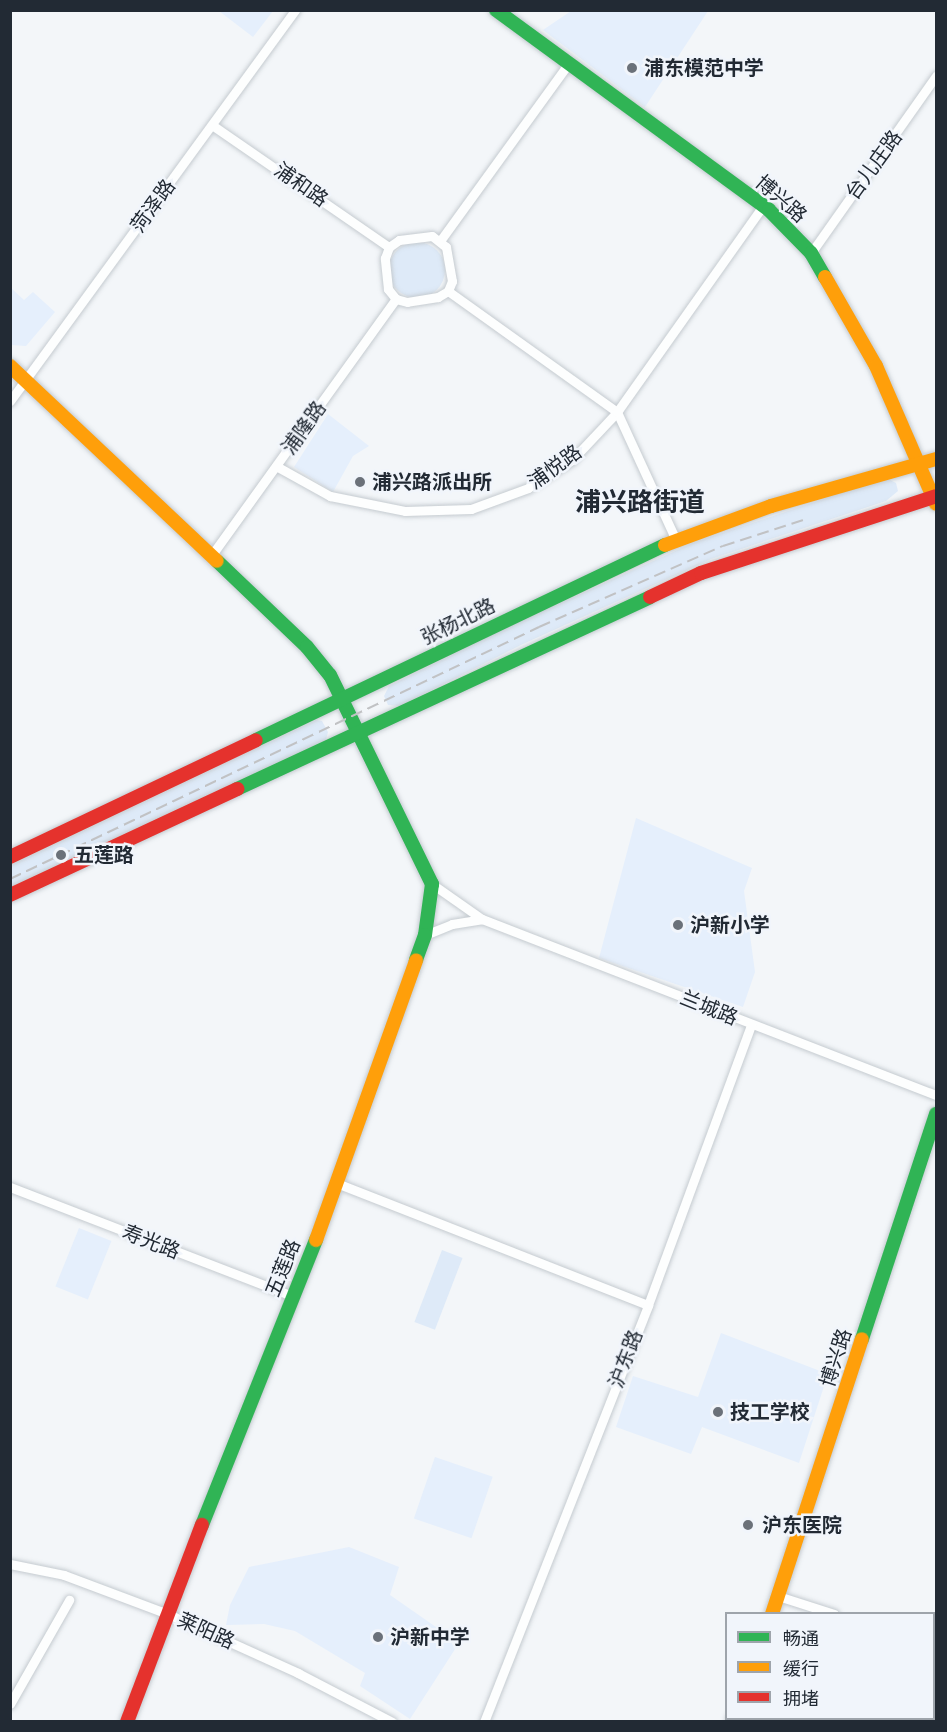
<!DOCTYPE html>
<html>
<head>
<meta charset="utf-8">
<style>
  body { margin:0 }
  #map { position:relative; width:947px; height:1732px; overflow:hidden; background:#f3f6f9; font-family:"DejaVu Sans","Noto Sans SC",sans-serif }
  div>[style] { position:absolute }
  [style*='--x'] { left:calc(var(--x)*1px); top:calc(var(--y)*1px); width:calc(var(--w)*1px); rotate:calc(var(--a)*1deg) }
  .built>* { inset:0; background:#e5effc; transform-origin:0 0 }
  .green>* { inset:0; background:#deeaf8; transform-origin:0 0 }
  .round { border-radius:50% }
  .roads { filter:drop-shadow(0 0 2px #c5cbd0) drop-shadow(0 0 2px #c5cbd0) }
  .street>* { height:9px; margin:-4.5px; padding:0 4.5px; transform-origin:4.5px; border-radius:4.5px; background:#fdfefe }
  .fast>* { height:14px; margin:-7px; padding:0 7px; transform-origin:7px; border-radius:7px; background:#30b455 }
  .slow>* { height:14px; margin:-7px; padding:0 7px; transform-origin:7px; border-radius:7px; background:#ff9f0a }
  .jam>* { height:14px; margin:-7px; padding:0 7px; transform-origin:7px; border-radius:7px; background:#e5322d }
  .rail>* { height:2px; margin-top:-1px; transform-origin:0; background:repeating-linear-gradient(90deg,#c1c2c4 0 12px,transparent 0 18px) }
  .dots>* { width:16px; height:16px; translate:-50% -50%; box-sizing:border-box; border:3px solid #f1f5fb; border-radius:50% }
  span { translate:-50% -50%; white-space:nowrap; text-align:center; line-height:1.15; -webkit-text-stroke:5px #f1f5fb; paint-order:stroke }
  .poi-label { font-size:20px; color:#222a34; font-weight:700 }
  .left { translate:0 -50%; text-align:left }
  .street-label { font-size:20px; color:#222a34 }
  .district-label { font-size:26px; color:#222a34; font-weight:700 }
  .frame { position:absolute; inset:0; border:12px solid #222a34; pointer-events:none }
  .legend { position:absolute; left:725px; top:1612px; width:210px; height:108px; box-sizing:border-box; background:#f1f5fb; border:2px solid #9ea4ab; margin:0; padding:8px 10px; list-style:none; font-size:18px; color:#222a34 }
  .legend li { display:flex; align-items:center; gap:12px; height:30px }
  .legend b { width:30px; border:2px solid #9ea4ab }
</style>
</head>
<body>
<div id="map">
  <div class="built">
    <div style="clip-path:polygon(219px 11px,273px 11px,253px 37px)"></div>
    <div style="clip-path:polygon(571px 11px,571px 10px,708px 11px,645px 107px,543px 30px)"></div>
    <div style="clip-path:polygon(10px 287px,24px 300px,33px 292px,55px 312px,26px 346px,11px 345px)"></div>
    <div style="clip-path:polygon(328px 414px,369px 446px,353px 456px,333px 492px,294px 467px)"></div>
    <div style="clip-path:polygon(636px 818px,752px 868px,744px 891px,755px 972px,743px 1007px,599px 958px)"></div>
    <div style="left:79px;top:1228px;width:35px;height:63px;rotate:22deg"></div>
    <div style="clip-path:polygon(721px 1333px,828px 1374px,799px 1463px,702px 1427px,691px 1454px,616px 1427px,633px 1376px,698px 1397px)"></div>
    <div style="left:435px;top:1457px;width:61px;height:65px;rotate:19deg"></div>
    <div style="clip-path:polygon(349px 1547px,399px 1567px,390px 1595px,459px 1643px,410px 1719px,360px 1686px,365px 1673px,295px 1631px,264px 1624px,226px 1625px,230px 1605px,249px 1567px)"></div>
  </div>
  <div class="green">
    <div class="round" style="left:389px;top:242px;width:56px;height:56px"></div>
    <div style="clip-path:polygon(886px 478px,896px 483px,898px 491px,886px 501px,711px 559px,523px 644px,400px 706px,388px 705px,384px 696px,389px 686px,512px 625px,693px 543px)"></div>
    <div style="clip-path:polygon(316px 720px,322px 721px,328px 732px,326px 740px,11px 888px,11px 865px)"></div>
    <div style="left:442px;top:1250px;width:22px;height:77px;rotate:21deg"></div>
  </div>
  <div class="roads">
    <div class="street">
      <div style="--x:212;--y:125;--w:215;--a:34.6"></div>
      <div style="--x:432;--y:236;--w:18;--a:38"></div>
      <div style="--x:446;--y:247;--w:35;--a:80"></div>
      <div style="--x:452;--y:281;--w:11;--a:112"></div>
      <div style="--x:448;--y:291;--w:12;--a:149"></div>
      <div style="--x:438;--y:297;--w:31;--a:171"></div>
      <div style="--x:407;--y:302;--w:11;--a:-165"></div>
      <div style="--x:396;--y:299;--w:13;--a:-129"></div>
      <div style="--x:388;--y:289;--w:31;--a:-96"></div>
      <div style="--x:385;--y:258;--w:12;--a:-70"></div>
      <div style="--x:389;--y:247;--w:12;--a:-35"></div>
      <div style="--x:399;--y:240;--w:33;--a:-7"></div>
      <div style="--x:440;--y:241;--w:220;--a:-54.1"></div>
      <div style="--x:811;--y:253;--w:217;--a:-54.8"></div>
      <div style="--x:448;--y:291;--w:208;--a:35.6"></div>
      <div style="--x:617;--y:412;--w:141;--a:65.3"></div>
      <div style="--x:10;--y:401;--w:484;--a:-53.9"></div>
      <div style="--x:276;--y:466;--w:62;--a:29.1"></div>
      <div style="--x:330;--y:496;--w:76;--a:11.3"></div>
      <div style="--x:405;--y:511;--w:66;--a:-1.7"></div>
      <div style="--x:471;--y:509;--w:61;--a:-20.2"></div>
      <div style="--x:528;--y:488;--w:52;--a:-32.5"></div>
      <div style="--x:572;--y:460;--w:66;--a:-46.8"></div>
      <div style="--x:617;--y:412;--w:252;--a:-54.7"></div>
      <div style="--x:211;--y:556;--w:317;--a:-54.3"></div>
      <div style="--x:432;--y:884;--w:61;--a:35"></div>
      <div style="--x:482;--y:919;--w:487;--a:21.2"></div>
      <div style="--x:425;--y:935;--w:29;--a:-22"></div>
      <div style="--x:452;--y:924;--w:30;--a:-9"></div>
      <div style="--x:339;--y:1184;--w:332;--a:21.4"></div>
      <div style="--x:10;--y:1187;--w:302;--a:21.1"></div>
      <div style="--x:10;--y:1564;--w:55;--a:11.5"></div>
      <div style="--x:64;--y:1575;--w:111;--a:20.6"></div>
      <div style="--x:168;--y:1614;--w:143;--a:24.4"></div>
      <div style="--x:298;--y:1673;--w:106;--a:27.5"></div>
      <div style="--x:778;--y:1596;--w:59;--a:17.8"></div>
      <div style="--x:934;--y:1644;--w:2;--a:27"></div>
      <div style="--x:10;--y:1704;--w:120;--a:-60.4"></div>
      <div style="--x:484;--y:1722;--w:448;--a:-68.5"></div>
      <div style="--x:648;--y:1305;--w:298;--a:-69.8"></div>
    </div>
    <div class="fast">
      <div style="--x:496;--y:10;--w:338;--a:36.2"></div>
      <div style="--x:769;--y:210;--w:60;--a:45.7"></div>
      <div style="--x:811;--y:253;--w:28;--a:60"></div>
      <div style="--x:217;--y:561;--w:124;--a:43.7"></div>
      <div style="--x:307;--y:647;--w:36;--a:51"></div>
      <div style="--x:330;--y:675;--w:233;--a:64"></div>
      <div style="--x:432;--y:884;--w:51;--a:97.8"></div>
      <div style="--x:425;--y:935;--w:27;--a:110"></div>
      <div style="--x:256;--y:740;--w:453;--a:-25.5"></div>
      <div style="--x:237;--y:789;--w:455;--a:-24.9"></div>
      <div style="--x:862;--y:1339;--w:237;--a:-71.8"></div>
      <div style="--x:202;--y:1525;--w:307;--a:-68.2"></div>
      <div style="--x:733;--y:1722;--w:4;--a:-76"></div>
    </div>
    <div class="slow">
      <div style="--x:825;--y:277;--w:103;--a:60.2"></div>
      <div style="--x:876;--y:366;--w:150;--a:66.5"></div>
      <div style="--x:10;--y:366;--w:284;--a:43.3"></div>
      <div style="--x:665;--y:545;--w:113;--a:-20.2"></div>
      <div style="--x:771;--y:506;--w:172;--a:-15.9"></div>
      <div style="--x:316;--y:1240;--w:297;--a:-70.3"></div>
      <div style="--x:772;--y:1614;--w:289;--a:-71.9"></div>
    </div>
    <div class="jam">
      <div style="--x:650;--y:597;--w:56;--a:-25.2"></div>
      <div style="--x:701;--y:573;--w:247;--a:-18.1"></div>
      <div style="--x:10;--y:857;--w:272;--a:-25.4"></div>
      <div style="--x:10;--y:895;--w:251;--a:-25"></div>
      <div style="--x:127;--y:1722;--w:211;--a:-69.2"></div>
    </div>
  </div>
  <div class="rail">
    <div style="--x:10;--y:879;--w:586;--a:-25.47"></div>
    <div style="--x:539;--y:627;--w:201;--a:-23.8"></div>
    <div style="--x:723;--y:546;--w:90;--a:-18"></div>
  </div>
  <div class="dots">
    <div style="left:632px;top:68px;background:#6b7179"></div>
    <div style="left:360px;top:482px;background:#6b7179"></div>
    <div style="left:61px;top:855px;background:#6b7179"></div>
    <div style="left:678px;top:925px;background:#6b7179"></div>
    <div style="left:718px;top:1412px;background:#6b7179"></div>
    <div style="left:748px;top:1525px;background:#6b7179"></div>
    <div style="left:378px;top:1637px;background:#6b7179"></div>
  </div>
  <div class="poi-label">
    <span class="left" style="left:644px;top:68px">浦东模范中学</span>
    <span class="left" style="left:372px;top:482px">浦兴路派出所</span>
    <span class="left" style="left:74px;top:855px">五莲路</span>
    <span class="left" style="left:690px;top:925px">沪新小学</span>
    <span class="left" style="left:730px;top:1412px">技工学校</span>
    <span class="left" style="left:762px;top:1525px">沪东医院</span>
    <span class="left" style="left:390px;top:1637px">沪新中学</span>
  </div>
  <div class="street-label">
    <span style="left:874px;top:165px;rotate:-54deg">台儿庄路</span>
    <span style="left:301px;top:185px;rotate:35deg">浦和路</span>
    <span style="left:781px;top:199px;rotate:41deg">博兴路</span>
    <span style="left:153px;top:206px;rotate:-54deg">菏泽路</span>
    <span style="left:304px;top:428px;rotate:-54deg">浦隆路</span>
    <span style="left:555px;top:467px;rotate:-36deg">浦悦路</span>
    <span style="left:458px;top:622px;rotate:-26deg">张杨北路</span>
    <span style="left:709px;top:1008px;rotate:22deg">兰城路</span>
    <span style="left:151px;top:1242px;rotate:21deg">寿光路</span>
    <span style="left:283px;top:1268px;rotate:-68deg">五莲路</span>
    <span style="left:836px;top:1358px;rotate:-72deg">博兴路</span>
    <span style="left:626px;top:1359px;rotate:-69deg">沪东路</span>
    <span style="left:206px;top:1631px;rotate:24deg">莱阳路</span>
  </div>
  <div class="district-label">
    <span style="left:640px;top:503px">浦兴路街道</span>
  </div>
  <div class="frame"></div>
  <ul class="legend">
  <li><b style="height:8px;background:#30b455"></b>畅通</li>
  <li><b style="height:8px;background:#ff9f0a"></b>缓行</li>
  <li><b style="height:8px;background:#e5322d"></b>拥堵</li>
  </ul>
</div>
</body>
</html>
